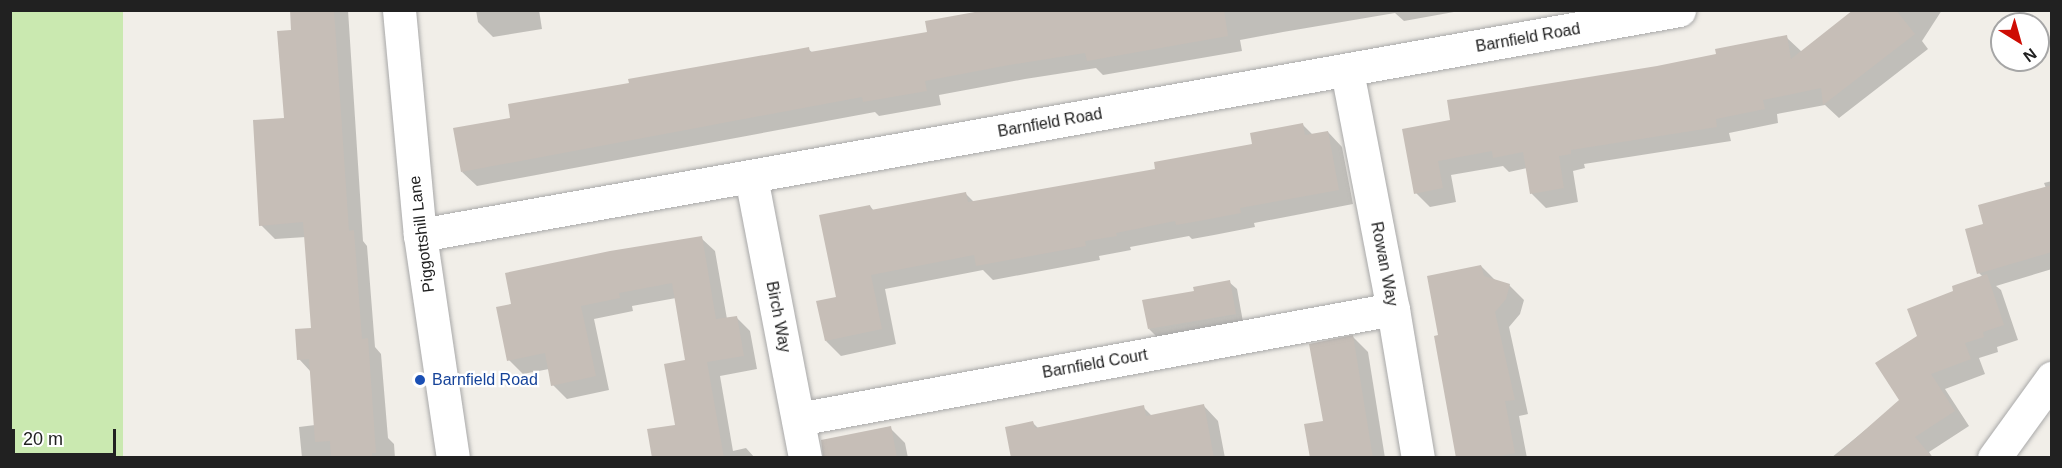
<!DOCTYPE html>
<html>
<head>
<meta charset="utf-8">
<style>
  body { margin:0 }
  #map { position:relative; width:2062px; height:468px; overflow:hidden; background:#f1eee8; font-family:Arial,sans-serif }
  div>[style] { position:absolute }
  [style*='--x'] { left:calc(var(--x)*1px); top:calc(var(--y)*1px); width:calc(var(--w)*1px); rotate:calc(var(--a)*1deg) }
  .grass>* { inset:0; background:#cae9b0; transform-origin:0 0 }
  .shadow>* { inset:0; background:#0003 }
  .building>* { inset:0; background:#c6beb7 }
  .roads { filter:drop-shadow(0 0 2px #a8a8a8) drop-shadow(0 0 2px #a8a8a8) }
  .minor>* { height:33px; margin:-16.5px; padding:0 16.5px; transform-origin:16.5px; border-radius:16.5px; background:#fff }
  .dots>* { width:16px; height:16px; translate:-50% -50%; box-sizing:border-box; border:3px solid #fff; border-radius:50% }
  span { translate:-50% -50%; white-space:nowrap; text-align:center; line-height:1.15; -webkit-text-stroke:4.5px #fff; paint-order:stroke }
  .street-label { font-size:16px; color:#212121 }
  .transit-label { font-size:16px; color:#164399 }
  .left { translate:0 -50%; text-align:left }
  .frame { position:absolute; inset:0; border:12px solid #212121; pointer-events:none }
  .north { position:absolute; left:1990px; top:12px; width:60px; height:60px; box-sizing:border-box; background:#fff; border:2px solid #a6a6a6; border-radius:50%; rotate:143deg; font-size:16px; font-weight:700; line-height:24px; text-align:center; color:#212121 }
  .north::after { content:''; display:block; margin:auto; width:21px; height:27px; background:#ce0c04; clip-path:polygon(50% 0,100% 100%,50% 72%,0 100%) }
  .scale { position:absolute; left:12px; top:429px; width:104px; height:27px; box-sizing:border-box; border:3px solid #212121; border-top:0; padding-left:8px; font-size:18px; line-height:21px; white-space:nowrap; color:#212121; -webkit-text-stroke:4px #fff; paint-order:stroke }
</style>
</head>
<body>
<div id="map">
  <div class="grass">
    <div style="left:10px;top:11px;width:113px;height:446px"></div>
  </div>
  <div class="shadow">
    <div style="clip-path:polygon(292px 10px,348px 10px,363px 241px,367px 246px,375px 347px,381px 354px,388px 438px,394px 444px,395px 458px,302px 458px,299px 427px,315px 425px,311px 372px,299px 359px,312px 329px,306px 237px,275px 239px,261px 225px,285px 119px,293px 31px)"></div>
    <div style="clip-path:polygon(476px 10px,539px 10px,542px 29px,493px 37px,478px 22px)"></div>
    <div style="clip-path:polygon(993px 10px,1465px 10px,1404px 21px,1395px 13px,1283px 32px,1240px 40px,1242px 51px,1103px 75px,1096px 68px,1025px 79px,939px 95px,941px 105px,879px 116px,875px 112px,477px 186px,462px 172px,512px 119px,631px 84px,808px 49px,813px 53px,929px 33px)"></div>
    <div style="clip-path:polygon(1856px 10px,1942px 10px,1922px 41px,1928px 49px,1839px 118px,1825px 105px,1777px 114px,1778px 123px,1729px 133px,1731px 141px,1584px 164px,1585px 168px,1573px 171px,1578px 202px,1546px 208px,1532px 194px,1527px 168px,1509px 172px,1503px 166px,1451px 175px,1456px 202px,1430px 207px,1416px 193px,1452px 121px,1657px 67px,1717px 56px,1786px 37px,1802px 52px)"></div>
    <div style="clip-path:polygon(1303px 125px,1313px 135px,1328px 132px,1342px 147px,1353px 204px,1254px 223px,1255px 227px,1214px 235px,1192px 239px,1189px 236px,1130px 247px,1131px 250px,1099px 256px,1100px 260px,993px 280px,983px 270px,885px 289px,896px 344px,841px 356px,826px 341px,837px 298px,870px 206px,874px 211px,965px 193px,974px 202px,1157px 170px,1254px 145px)"></div>
    <div style="clip-path:polygon(2052px 181px,2052px 269px,1996px 286px,2001px 290px,2018px 340px,1997px 347px,1998px 352px,1979px 358px,1985px 374px,1945px 389px,1969px 426px,1929px 452px,1933px 458px,1831px 458px,1901px 401px,1919px 336px,1955px 292px,1983px 277px,1979px 273px,1985px 225px,2046px 188px,2044px 183px)"></div>
    <div style="clip-path:polygon(701px 238px,715px 251px,727px 319px,736px 317px,750px 331px,757px 369px,720px 376px,733px 451px,746px 448px,755px 458px,653px 458px,677px 426px,687px 362px,676px 298px,632px 306px,633px 311px,594px 319px,609px 390px,567px 399px,553px 385px,549px 369px,523px 374px,509px 360px,498px 309px)"></div>
    <div style="clip-path:polygon(1481px 266px,1496px 281px,1509px 285px,1524px 300px,1520px 314px,1509px 327px,1528px 414px,1519px 416px,1527px 458px,1457px 458px,1440px 336px)"></div>
    <div style="clip-path:polygon(1229px 282px,1237px 289px,1243px 322px,1157px 337px,1149px 329px,1195px 292px)"></div>
    <div style="clip-path:polygon(1353px 337px,1368px 352px,1385px 458px,1312px 458px)"></div>
    <div style="clip-path:polygon(1204px 406px,1218px 421px,1225px 458px,1013px 458px,1033px 423px,1038px 428px,1143px 407px,1152px 416px)"></div>
    <div style="clip-path:polygon(890px 428px,905px 443px,908px 458px,855px 458px)"></div>
  </div>
  <div class="building">
    <div style="clip-path:polygon(290px 10px,334px 10px,349px 231px,354px 230px,362px 339px,368px 338px,376px 453px,372px 453px,372px 458px,331px 458px,330px 441px,315px 442px,309px 359px,297px 360px,295px 329px,311px 328px,303px 222px,259px 226px,253px 120px,284px 118px,277px 31px,291px 30px)"></div>
    <div style="clip-path:polygon(986px 10px,1224px 10px,1228px 36px,1087px 61px,1085px 53px,1009px 65px,925px 81px,927px 91px,863px 102px,862px 97px,819px 105px,461px 172px,453px 128px,510px 118px,508px 104px,629px 83px,628px 79px,793px 50px,809px 47px,810px 52px,927px 32px,925px 21px)"></div>
    <div style="clip-path:polygon(1853px 10px,1896px 10px,1915px 34px,1823px 105px,1821px 88px,1763px 100px,1765px 109px,1716px 119px,1717px 127px,1571px 150px,1571px 154px,1559px 156px,1564px 188px,1530px 194px,1523px 152px,1493px 158px,1492px 151px,1438px 161px,1443px 188px,1414px 194px,1402px 129px,1450px 120px,1447px 100px,1657px 66px,1716px 54px,1715px 49px,1787px 35px,1791px 59px)"></div>
    <div style="clip-path:polygon(1303px 123px,1305px 135px,1328px 131px,1339px 190px,1240px 208px,1241px 213px,1199px 221px,1176px 225px,1175px 221px,1116px 233px,1117px 236px,1085px 241px,1086px 246px,976px 266px,974px 255px,871px 275px,882px 329px,825px 341px,816px 301px,836px 297px,819px 215px,870px 205px,871px 210px,966px 192px,968px 202px,1155px 169px,1154px 162px,1252px 144px,1250px 133px)"></div>
    <div style="clip-path:polygon(2052px 185px,2052px 252px,1977px 274px,1965px 229px,1983px 224px,1978px 205px)"></div>
    <div style="clip-path:polygon(702px 236px,716px 319px,737px 316px,744px 356px,707px 362px,724px 458px,652px 458px,647px 429px,675px 425px,664px 364px,685px 360px,672px 283px,619px 293px,620px 298px,581px 306px,596px 376px,551px 386px,545px 353px,507px 361px,496px 307px,511px 304px,505px 273px,610px 251px)"></div>
    <div style="clip-path:polygon(1481px 265px,1484px 276px,1510px 284px,1506px 299px,1495px 312px,1515px 400px,1505px 401px,1515px 453px,1490px 458px,1456px 458px,1434px 336px,1438px 335px,1427px 276px)"></div>
    <div style="clip-path:polygon(1987px 274px,2004px 325px,1983px 332px,1984px 337px,1965px 343px,1971px 359px,1931px 374px,1955px 411px,1915px 437px,1933px 458px,1833px 458px,1899px 400px,1875px 363px,1917px 336px,1907px 309px,1953px 291px,1952px 286px)"></div>
    <div style="clip-path:polygon(1230px 280px,1236px 314px,1148px 329px,1142px 300px,1194px 291px,1193px 287px)"></div>
    <div style="clip-path:polygon(1353px 335px,1373px 458px,1310px 458px,1304px 424px,1323px 421px,1309px 344px)"></div>
    <div style="clip-path:polygon(1204px 404px,1214px 458px,1011px 458px,1005px 427px,1033px 421px,1035px 428px,1144px 405px,1146px 416px)"></div>
    <div style="clip-path:polygon(891px 426px,897px 458px,823px 458px,821px 440px)"></div>
  </div>
  <div class="roads">
    <div class="minor">
      <div style="--x:399;--y:10;--w:226;--a:84.7"></div>
      <div style="--x:420;--y:235;--w:225;--a:81.6"></div>
      <div style="--x:1347;--y:71;--w:242;--a:79.1"></div>
      <div style="--x:1393;--y:309;--w:151;--a:80.5"></div>
      <div style="--x:751;--y:177;--w:286;--a:79.1"></div>
      <div style="--x:420;--y:235;--w:1279;--a:-10.13"></div>
      <div style="--x:798;--y:419;--w:605;--a:-10.47"></div>
      <div style="--x:1994;--y:458;--w:99;--a:-54.1"></div>
    </div>
  </div>
  <div class="dots">
    <div style="left:420px;top:380px;background:#1a4fb4"></div>
  </div>
  <div class="street-label">
    <span style="left:1528px;top:38px;rotate:-10deg">Barnfield Road</span>
    <span style="left:1050px;top:123px;rotate:-10deg">Barnfield Road</span>
    <span style="left:422px;top:234px;rotate:-97deg">Piggottshill Lane</span>
    <span style="left:1384px;top:264px;rotate:79deg">Rowan Way</span>
    <span style="left:778px;top:317px;rotate:79deg">Birch Way</span>
    <span style="left:1095px;top:364px;rotate:-10deg">Barnfield Court</span>
  </div>
  <div class="transit-label">
    <span class="left" style="left:432px;top:380px">Barnfield Road</span>
  </div>
  <div class="frame"></div>
  <div class="north">N</div>
  <div class="scale">20 m</div>
</div>
</body>
</html>
